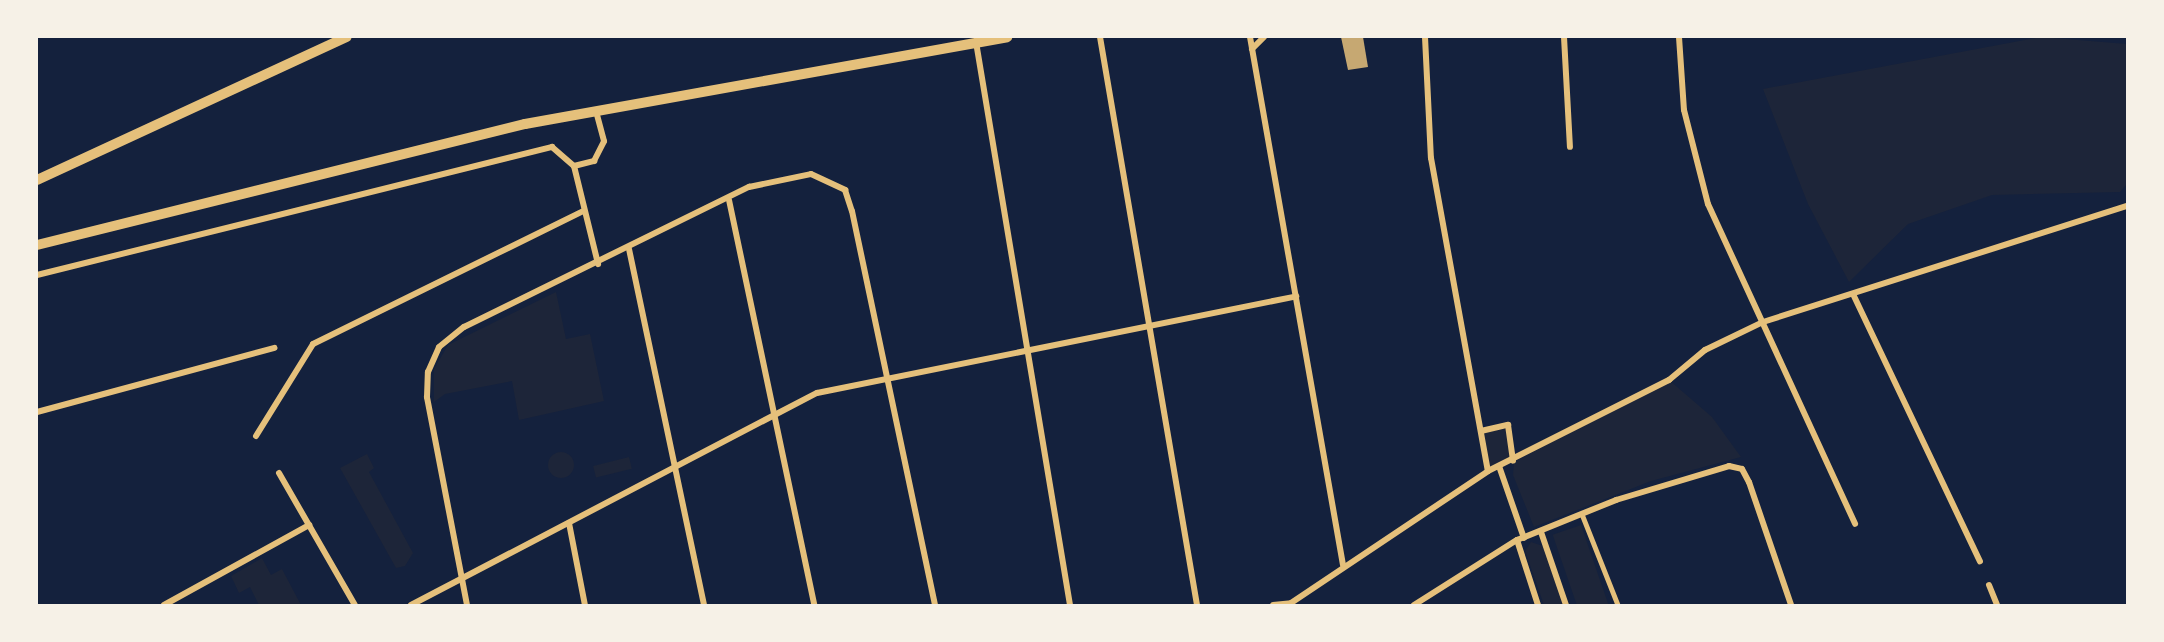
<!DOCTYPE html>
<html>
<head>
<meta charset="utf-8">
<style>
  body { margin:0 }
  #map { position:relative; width:2164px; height:642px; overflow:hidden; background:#14213d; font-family:"Zilla Slab",serif }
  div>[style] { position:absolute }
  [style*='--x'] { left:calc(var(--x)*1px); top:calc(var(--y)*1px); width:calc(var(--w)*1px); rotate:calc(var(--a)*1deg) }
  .green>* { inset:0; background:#1d2539; transform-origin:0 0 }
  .round { border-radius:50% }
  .building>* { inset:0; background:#c6a872 }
  .pedestrian>* { height:4.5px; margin:-2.25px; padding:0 2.25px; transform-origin:2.25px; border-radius:2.25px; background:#e5c07b }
  .minor>* { height:6px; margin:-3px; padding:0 3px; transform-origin:3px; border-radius:3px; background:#e5c07b }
  .trunk>* { height:10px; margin:-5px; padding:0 5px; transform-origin:5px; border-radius:5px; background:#e5c07b }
  span { translate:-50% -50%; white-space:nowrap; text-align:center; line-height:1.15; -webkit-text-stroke:6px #f6f1e7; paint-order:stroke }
  .frame { position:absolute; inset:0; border:38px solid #f6f1e7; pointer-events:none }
</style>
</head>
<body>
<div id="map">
  <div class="green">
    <div style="clip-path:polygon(2041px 37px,2127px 44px,2127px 184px,2120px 192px,1992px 195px,1908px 224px,1849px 282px,1808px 204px,1763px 89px)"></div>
    <div style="clip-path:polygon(556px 292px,566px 339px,590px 334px,604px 401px,519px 420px,512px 381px,445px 394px,434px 402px,434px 369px,448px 345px)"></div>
    <div style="clip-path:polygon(1669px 380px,1712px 417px,1741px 457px,1651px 481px,1534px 527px,1513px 475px,1514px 462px)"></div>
    <div style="clip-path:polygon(1507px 426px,1510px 459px,1490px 466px,1481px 431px)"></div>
    <div class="round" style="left:548px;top:452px;width:26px;height:26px"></div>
    <div style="clip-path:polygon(367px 454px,374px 468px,369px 472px,413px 553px,405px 566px,396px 568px,340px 468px)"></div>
    <div style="left:629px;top:457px;width:12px;height:37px;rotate:76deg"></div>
    <div style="left:1581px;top:525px;width:85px;height:30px;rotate:71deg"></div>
    <div style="clip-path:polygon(1531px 542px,1543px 546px,1563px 605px,1544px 605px,1525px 551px)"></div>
    <div style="clip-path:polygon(262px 558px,271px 575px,282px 569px,301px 605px,259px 605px,250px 587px,239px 593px,231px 576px)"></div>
  </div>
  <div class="building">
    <div style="clip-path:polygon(1341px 37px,1363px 37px,1368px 67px,1348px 70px)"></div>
  </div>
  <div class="pedestrian">
    <div style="--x:1582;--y:514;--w:98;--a:68.4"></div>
  </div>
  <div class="minor">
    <div style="--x:1100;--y:37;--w:576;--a:80.31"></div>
    <div style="--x:1250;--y:37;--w:536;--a:80.01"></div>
    <div style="--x:1425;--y:37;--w:121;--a:87.2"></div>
    <div style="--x:1431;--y:158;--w:318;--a:79.7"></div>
    <div style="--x:1564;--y:37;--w:110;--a:86.9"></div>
    <div style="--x:1679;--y:37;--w:73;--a:86.1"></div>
    <div style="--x:1684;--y:110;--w:97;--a:75.7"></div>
    <div style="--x:1708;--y:204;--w:352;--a:65.3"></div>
    <div style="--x:976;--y:42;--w:571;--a:80.52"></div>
    <div style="--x:1252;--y:49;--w:17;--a:-45"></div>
    <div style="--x:574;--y:166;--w:101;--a:76.2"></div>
    <div style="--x:729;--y:200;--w:414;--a:78.1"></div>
    <div style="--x:629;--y:249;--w:364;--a:78.1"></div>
    <div style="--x:37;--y:275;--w:531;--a:-13.96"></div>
    <div style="--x:552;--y:147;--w:29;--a:41"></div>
    <div style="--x:574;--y:166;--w:21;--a:-14"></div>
    <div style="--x:594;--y:161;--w:22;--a:-63"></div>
    <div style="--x:604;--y:141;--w:31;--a:-105"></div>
    <div style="--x:1853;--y:294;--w:296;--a:64.6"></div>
    <div style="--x:37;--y:412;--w:246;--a:-15.1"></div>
    <div style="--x:1481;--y:431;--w:28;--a:-13"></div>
    <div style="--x:1508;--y:425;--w:36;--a:82"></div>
    <div style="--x:256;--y:436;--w:108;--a:-58.2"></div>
    <div style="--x:313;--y:344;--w:301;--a:-26.2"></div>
    <div style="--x:1499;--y:466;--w:76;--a:70.9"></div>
    <div style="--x:279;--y:473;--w:152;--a:60.1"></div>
    <div style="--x:569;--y:523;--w:84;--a:79"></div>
    <div style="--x:1541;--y:532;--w:77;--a:71.1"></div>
    <div style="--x:1517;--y:540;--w:68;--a:72.1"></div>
    <div style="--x:1989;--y:585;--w:22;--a:68"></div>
    <div style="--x:164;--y:605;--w:166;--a:-28.9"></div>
    <div style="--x:411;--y:605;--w:458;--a:-27.6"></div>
    <div style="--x:817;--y:393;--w:489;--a:-11.4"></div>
    <div style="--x:467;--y:605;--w:212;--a:-100.9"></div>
    <div style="--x:427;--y:397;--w:25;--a:-88"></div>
    <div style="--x:428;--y:372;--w:27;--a:-66"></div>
    <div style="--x:439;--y:347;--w:32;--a:-39"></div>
    <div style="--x:464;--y:327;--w:318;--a:-26.2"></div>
    <div style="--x:749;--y:187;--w:63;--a:-11.8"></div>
    <div style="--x:811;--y:174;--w:38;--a:25"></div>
    <div style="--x:845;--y:190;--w:22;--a:72"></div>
    <div style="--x:852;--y:211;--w:403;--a:78.1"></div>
    <div style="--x:1273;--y:605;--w:18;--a:-6"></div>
    <div style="--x:1291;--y:603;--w:237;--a:-33.8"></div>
    <div style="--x:1488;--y:471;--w:203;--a:-26.7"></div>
    <div style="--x:1669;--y:380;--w:47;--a:-39.8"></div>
    <div style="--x:1705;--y:350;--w:64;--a:-25.8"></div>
    <div style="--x:1763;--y:322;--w:382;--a:-17.7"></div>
    <div style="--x:1414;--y:605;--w:122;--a:-32.3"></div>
    <div style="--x:1517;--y:540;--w:107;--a:-22"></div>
    <div style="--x:1616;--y:500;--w:118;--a:-16.7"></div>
    <div style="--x:1729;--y:466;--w:13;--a:13"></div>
    <div style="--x:1742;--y:469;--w:15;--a:62"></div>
    <div style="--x:1749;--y:482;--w:130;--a:71.1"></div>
  </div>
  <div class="trunk">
    <div style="--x:37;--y:180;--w:341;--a:-24.8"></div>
    <div style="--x:37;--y:245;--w:503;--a:-13.93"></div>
    <div style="--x:525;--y:124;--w:490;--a:-10.2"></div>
  </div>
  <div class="frame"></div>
</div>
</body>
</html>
